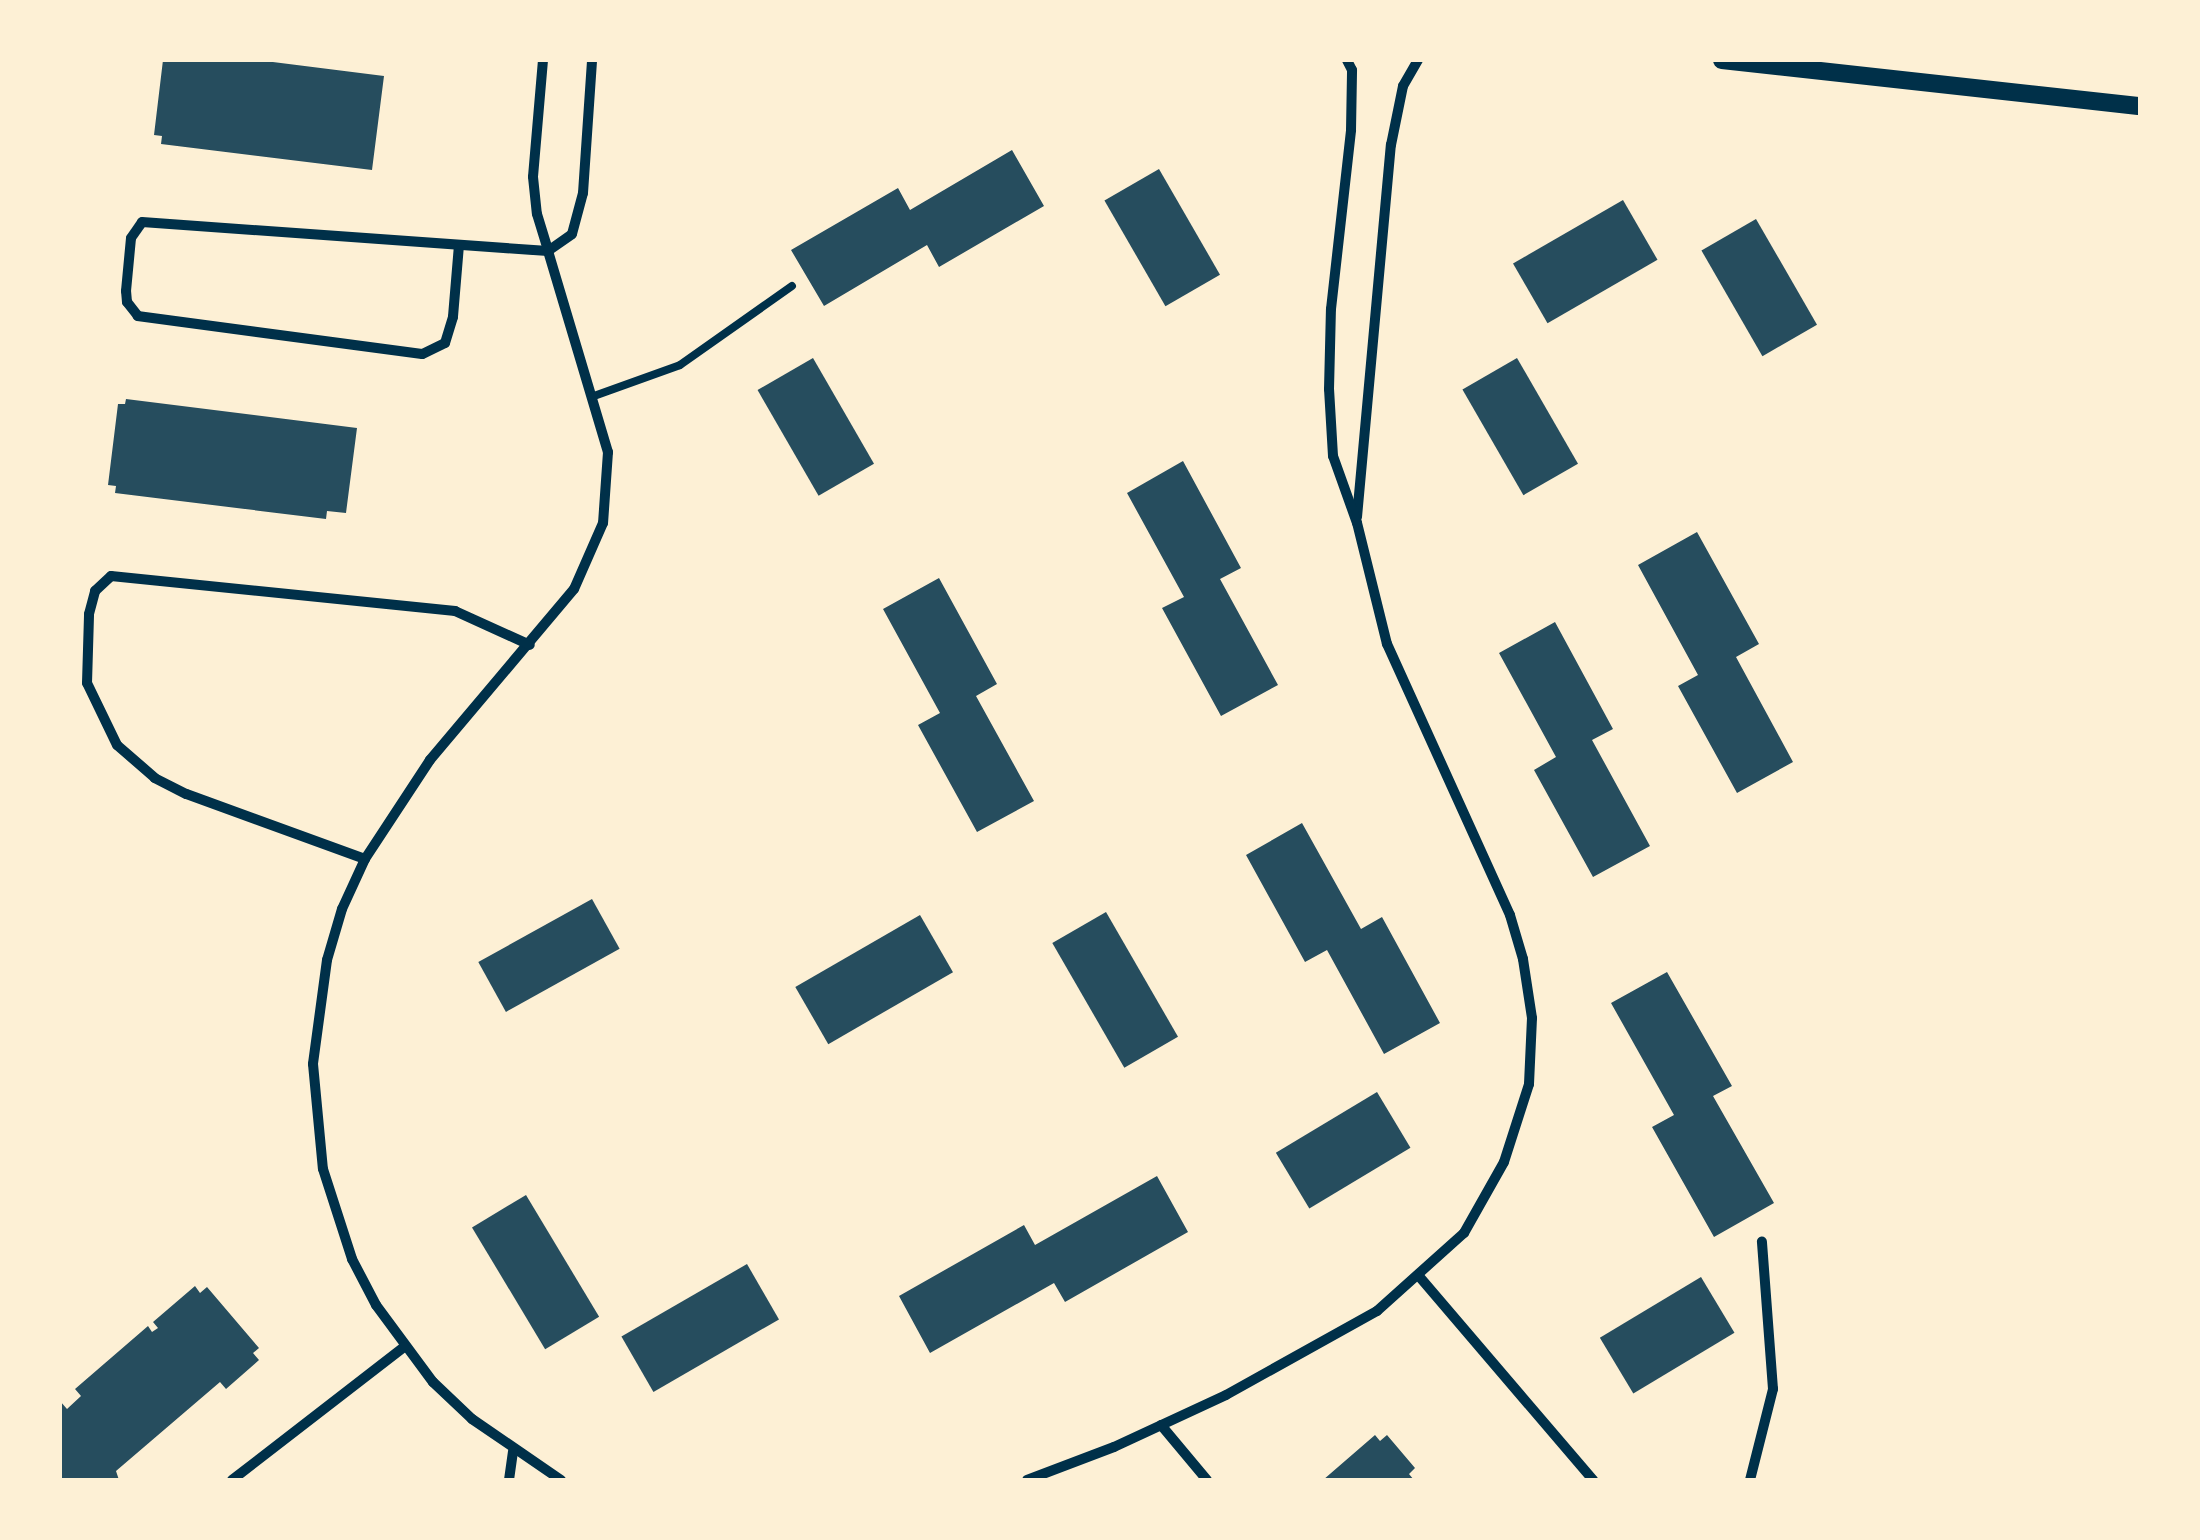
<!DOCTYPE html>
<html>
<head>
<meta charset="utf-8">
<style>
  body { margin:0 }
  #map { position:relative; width:2200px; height:1540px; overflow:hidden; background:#fdf0d5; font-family:"Nunito Sans",sans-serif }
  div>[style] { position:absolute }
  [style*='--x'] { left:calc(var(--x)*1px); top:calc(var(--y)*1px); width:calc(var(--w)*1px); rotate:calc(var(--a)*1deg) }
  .building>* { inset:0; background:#264d5e; transform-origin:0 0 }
  .service>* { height:8px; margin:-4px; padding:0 4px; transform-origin:4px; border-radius:4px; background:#003049 }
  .minor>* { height:10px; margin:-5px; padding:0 5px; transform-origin:5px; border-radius:5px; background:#003049 }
  .tertiary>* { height:18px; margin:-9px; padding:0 9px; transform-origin:9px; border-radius:9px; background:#003049 }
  span { translate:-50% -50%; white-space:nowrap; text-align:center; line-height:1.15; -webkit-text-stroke:10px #fdf0d5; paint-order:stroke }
  .frame { position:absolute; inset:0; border:62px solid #fdf0d5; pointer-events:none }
</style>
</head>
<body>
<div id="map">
  <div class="building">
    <div style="clip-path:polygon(163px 60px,257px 60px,384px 76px,372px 170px,161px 144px,162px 136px,154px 135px)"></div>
    <div style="clip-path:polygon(1012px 150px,1044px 206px,939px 267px,927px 245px,824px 306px,791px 250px,898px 188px,910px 210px)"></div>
    <div style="left:1159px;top:169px;width:122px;height:63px;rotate:60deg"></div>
    <div style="left:1623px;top:200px;width:69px;height:127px;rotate:60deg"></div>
    <div style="left:1756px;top:219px;width:122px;height:63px;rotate:60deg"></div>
    <div style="left:813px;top:358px;width:122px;height:64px;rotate:60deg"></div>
    <div style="left:1517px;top:358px;width:122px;height:63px;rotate:60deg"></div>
    <div style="clip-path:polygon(126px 399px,357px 428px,346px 513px,327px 511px,326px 519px,115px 493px,116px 486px,108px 485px,118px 404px,125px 404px)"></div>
    <div style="clip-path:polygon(1183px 461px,1241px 568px,1220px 579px,1278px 685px,1221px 716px,1162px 608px,1184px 597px,1127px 493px)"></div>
    <div style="clip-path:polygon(1697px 532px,1759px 644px,1736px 657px,1793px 762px,1737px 793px,1678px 686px,1698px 675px,1638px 565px)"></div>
    <div style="clip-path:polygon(939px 578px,997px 684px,976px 696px,1034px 801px,977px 832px,918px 725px,940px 713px,883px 609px)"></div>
    <div style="clip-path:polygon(1555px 622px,1613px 729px,1592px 740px,1650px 846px,1593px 877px,1534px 770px,1556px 757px,1499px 653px)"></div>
    <div style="clip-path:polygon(1302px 823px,1361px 929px,1382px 917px,1440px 1023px,1384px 1054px,1327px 950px,1305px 962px,1246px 855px)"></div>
    <div style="left:592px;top:899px;width:57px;height:130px;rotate:61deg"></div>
    <div style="left:1106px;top:912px;width:144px;height:62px;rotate:60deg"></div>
    <div style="left:920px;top:915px;width:66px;height:144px;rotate:60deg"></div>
    <div style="clip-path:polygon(1667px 972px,1732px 1086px,1713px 1096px,1774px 1203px,1714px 1237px,1652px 1127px,1674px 1115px,1611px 1003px)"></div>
    <div style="left:1377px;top:1092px;width:65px;height:118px;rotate:59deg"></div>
    <div style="clip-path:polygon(1157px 1176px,1188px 1232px,1065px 1302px,1054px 1283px,930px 1353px,899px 1296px,1024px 1225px,1035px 1245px)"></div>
    <div style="left:526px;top:1195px;width:142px;height:63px;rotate:59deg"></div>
    <div style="left:747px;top:1264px;width:64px;height:145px;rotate:60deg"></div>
    <div style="left:1701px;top:1277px;width:65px;height:118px;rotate:59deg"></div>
    <div style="clip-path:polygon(195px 1286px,200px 1293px,207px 1287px,259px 1348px,253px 1353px,259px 1360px,226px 1389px,220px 1382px,116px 1471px,119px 1480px,60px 1480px,60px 1401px,67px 1409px,81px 1396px,75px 1389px,148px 1326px,152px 1332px,158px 1328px,153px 1322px)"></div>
    <div style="clip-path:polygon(1375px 1435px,1380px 1441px,1387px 1435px,1415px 1468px,1409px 1474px,1414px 1480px,1323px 1480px)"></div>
  </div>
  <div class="service">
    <div style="--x:594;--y:396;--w:91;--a:-19.8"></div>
    <div style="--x:680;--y:365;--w:137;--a:-35.2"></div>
  </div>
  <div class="minor">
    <div style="--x:543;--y:60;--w:117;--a:94.9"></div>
    <div style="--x:533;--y:177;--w:37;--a:84"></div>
    <div style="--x:537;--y:214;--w:39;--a:73"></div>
    <div style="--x:548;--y:251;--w:29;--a:-35"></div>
    <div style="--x:572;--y:234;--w:42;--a:-75"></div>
    <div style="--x:583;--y:193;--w:133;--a:-86.1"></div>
    <div style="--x:459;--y:245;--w:72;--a:94.8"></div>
    <div style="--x:453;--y:317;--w:27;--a:107"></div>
    <div style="--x:445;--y:343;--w:25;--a:154"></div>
    <div style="--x:422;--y:354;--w:287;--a:-172.4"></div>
    <div style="--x:138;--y:316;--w:18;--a:-128"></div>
    <div style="--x:127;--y:302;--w:11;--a:-95"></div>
    <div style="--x:126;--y:291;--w:53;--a:-84.6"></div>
    <div style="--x:131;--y:238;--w:19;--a:-55"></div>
    <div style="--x:142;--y:222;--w:407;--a:4.1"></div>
    <div style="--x:548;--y:251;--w:210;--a:73.4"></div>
    <div style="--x:608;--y:452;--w:71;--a:94"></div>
    <div style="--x:603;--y:523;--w:72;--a:113.7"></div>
    <div style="--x:574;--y:589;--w:224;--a:130.1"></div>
    <div style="--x:430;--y:760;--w:118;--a:123.3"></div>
    <div style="--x:365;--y:859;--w:55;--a:114.7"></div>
    <div style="--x:342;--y:909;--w:53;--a:106.4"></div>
    <div style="--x:327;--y:960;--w:105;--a:97.7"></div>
    <div style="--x:313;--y:1064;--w:105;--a:84.6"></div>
    <div style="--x:323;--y:1169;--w:95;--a:72.1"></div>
    <div style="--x:352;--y:1259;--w:52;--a:62.4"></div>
    <div style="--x:376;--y:1305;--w:96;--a:53.5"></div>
    <div style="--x:433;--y:1382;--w:54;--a:43.5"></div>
    <div style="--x:472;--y:1419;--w:108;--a:34.4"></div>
    <div style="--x:1357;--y:517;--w:374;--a:-84.8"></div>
    <div style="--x:1391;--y:145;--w:60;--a:-78.5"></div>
    <div style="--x:1403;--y:86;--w:30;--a:-60"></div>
    <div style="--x:365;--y:859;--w:190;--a:-160"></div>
    <div style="--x:186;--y:794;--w:35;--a:-153"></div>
    <div style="--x:155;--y:778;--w:50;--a:-139"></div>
    <div style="--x:117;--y:745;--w:69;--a:-115.8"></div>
    <div style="--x:87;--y:683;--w:69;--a:-88.3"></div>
    <div style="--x:89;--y:614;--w:24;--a:-75"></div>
    <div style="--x:95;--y:591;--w:22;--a:-43"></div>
    <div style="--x:111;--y:576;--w:346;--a:5.8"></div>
    <div style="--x:455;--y:611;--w:82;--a:24.4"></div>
    <div style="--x:1418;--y:1275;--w:270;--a:49.5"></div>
    <div style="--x:1161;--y:1425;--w:72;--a:50.1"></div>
    <div style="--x:232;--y:1480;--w:217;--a:-37.7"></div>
    <div style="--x:509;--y:1480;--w:29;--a:-82"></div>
    <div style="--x:1027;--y:1480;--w:93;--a:-20.8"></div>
    <div style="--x:1114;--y:1447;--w:123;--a:-24.9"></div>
    <div style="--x:1226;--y:1395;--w:173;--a:-29.1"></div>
    <div style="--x:1377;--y:1311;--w:117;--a:-41.9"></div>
    <div style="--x:1464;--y:1233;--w:81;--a:-60.6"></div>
    <div style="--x:1504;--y:1162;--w:82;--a:-72.2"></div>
    <div style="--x:1529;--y:1084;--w:66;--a:-87.4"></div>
    <div style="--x:1532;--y:1018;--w:60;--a:-98.7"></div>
    <div style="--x:1523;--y:959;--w:46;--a:-106.5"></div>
    <div style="--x:1510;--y:915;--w:298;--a:-114.4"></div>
    <div style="--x:1387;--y:644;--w:125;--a:-103.9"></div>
    <div style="--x:1357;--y:523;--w:71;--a:-109.7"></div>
    <div style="--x:1333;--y:456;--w:67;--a:-93.4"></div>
    <div style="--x:1329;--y:389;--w:80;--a:-88.6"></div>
    <div style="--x:1331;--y:309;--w:180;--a:-83.6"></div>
    <div style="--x:1351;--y:130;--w:60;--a:-89"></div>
    <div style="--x:1352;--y:70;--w:11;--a:-117"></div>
    <div style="--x:1750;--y:1480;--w:94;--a:-75.8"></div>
    <div style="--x:1773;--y:1389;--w:148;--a:-94.3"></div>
  </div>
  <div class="tertiary">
    <div style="--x:1722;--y:60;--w:421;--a:6.3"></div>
  </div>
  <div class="frame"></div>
</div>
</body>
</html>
